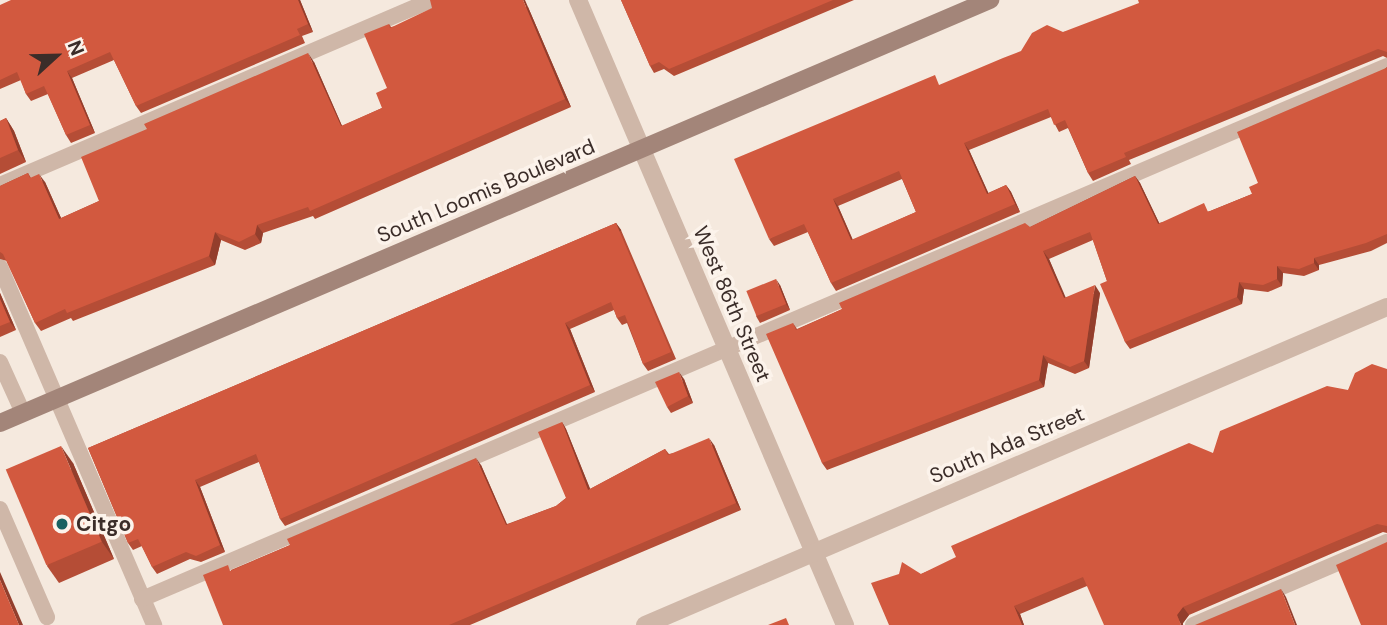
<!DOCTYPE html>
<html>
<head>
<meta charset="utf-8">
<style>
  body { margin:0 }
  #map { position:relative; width:1387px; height:625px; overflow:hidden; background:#f5e9de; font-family:"DM Sans",sans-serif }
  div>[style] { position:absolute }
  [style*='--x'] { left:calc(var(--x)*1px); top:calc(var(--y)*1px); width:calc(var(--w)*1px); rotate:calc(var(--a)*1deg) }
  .lane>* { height:16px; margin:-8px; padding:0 8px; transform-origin:8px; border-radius:8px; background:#cfb7a8 }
  .street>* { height:18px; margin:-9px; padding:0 9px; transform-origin:9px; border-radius:9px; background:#cfb7a8 }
  .secondary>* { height:18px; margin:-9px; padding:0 9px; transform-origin:9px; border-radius:9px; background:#a38579 }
  .wall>* { inset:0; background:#b54d36 }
  .shaded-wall>* { inset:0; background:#933e2c; transform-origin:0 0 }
  .building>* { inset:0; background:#d2593f; transform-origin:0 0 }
  .dots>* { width:19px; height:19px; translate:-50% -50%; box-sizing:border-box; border:4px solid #fcf3eb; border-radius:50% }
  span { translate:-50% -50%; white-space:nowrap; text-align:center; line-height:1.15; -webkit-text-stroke:7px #fcf3eb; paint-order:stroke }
  .street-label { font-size:21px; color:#3b2d29 }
  .poi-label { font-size:21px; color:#3b2d29; font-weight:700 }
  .left { translate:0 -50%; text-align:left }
  .north { position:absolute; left:21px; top:21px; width:70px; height:70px; -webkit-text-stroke:5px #fcf3eb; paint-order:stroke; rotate:68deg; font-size:19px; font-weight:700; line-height:28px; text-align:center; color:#3b2d29 }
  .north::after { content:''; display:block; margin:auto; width:24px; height:32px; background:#3b2d29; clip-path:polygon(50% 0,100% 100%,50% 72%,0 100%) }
</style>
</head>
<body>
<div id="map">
  <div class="lane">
    <div style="--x:0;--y:185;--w:469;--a:-23.2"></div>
    <div style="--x:0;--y:267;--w:390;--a:66.7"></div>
    <div style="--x:0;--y:362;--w:56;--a:65.7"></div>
    <div style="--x:0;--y:509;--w:118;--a:66.5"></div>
    <div style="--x:142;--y:599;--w:1354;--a:-23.18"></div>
    <div style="--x:1193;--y:625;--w:211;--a:-23.2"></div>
  </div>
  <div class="street">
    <div style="--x:578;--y:0;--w:680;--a:66.87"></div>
    <div style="--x:645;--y:625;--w:807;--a:-23.2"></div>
  </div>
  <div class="secondary">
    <div style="--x:0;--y:423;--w:1077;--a:-23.14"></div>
  </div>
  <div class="wall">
    <div style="clip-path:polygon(300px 0,313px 32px,302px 36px,305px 43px,141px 113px,136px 106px,114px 60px,72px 78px,95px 133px,71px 143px,66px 135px,48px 94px,31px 101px,26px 94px,21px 80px,0 89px,0 5px)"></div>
    <div style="clip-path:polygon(621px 0,854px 0,674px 76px,664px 69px,654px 73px,650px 66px)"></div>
    <div style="clip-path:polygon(evenodd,1387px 0,1387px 58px,1383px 56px,1129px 160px,1131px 164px,1093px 181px,1088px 173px,1068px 128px,1059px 132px,1051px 117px,969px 150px,988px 193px,1006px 185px,1011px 192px,1020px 212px,836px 291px,831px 283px,808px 232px,774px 246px,769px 239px,1063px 32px,1387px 0,902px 179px,916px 212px,853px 240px,838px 206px,902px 179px)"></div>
    <div style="clip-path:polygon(528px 7px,571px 107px,315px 219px,313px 216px,263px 233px,261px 243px,245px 250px,221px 240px,215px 265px,73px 321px,71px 318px,41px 331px,35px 323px,7px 261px,0 259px,0 186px,28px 173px,31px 178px,45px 182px,61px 218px,99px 201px,314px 62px,342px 126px,382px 108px,387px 88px,389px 24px,391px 27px)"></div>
    <div style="clip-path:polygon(1387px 67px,1387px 243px,1371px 251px,1319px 265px,1319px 270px,1304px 276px,1283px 273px,1282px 286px,1268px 292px,1244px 289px,1242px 304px,1130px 349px,1125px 342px,1107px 281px,1093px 240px,1049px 259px,1065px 298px,1100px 293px,1089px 368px,1075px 374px,1048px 363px,1044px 387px,827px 470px,822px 463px,793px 323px,797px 329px,1030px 227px,1135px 176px,1140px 183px,1159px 223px,1210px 211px,1252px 194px,1258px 183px)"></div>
    <div style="clip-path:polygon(6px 118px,14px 131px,26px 162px,0 174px,0 121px)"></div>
    <div style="clip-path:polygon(616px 223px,621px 230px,676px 359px,648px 371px,643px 364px,627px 323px,622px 325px,617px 318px,614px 310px,570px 329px,595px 392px,285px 526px,280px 519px,259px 462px,249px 466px,200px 487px,225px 552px,201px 562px,190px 559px,157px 574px,152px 567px,142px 546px,133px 550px,128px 543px,88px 448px)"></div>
    <div style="clip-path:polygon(780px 285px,790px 310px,760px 323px,756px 316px)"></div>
    <div style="clip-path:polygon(0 293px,16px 330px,0 337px)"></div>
    <div style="clip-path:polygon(1387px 369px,1387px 533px,1383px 532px,1333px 553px,1189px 615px,1183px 623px,1087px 586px,1020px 614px,1024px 625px,889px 625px,921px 574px,1213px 453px,1348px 390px)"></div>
    <div style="clip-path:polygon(684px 379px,693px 403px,671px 413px,667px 407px)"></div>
    <div style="clip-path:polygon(562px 422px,566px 429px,590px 489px,665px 449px,669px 454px,714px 445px,741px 510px,470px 625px,223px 625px,231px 570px,481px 465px,507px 524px,556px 506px,566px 498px)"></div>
    <div style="clip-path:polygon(73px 463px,114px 559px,59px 583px,47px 566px)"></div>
  </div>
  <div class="shaded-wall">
    <div style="clip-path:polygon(298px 0,300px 0,313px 32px,308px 24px)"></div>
    <div style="clip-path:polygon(523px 0,525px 0,528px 7px,571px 107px,565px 99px)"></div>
    <div style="clip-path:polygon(308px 53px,314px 62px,346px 135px,341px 126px)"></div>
    <div style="clip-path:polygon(67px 71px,72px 78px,95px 133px,90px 125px)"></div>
    <div style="clip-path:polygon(6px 118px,14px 131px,26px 162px,18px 150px)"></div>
    <div style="clip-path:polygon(964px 143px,969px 150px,992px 201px,987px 194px)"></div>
    <div style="clip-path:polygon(39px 174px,45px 182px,65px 227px,59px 219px)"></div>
    <div style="clip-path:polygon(1135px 176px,1140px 183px,1163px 231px,1158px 224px)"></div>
    <div style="clip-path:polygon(1006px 185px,1011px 192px,1020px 212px,1015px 204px)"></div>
    <div style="clip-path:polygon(833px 199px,838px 206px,856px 248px,851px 240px)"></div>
    <div style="left:616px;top:223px;width:9px;height:140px;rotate:54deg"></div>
    <div style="clip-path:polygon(257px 225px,263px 233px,261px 243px,255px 234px)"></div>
    <div style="clip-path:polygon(215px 232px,221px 240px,215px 265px,209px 256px)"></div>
    <div style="clip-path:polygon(1043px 251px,1049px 259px,1069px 305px,1064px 298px)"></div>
    <div style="clip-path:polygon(1314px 258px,1319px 265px,1319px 270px,1314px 263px)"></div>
    <div style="clip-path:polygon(1277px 266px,1283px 273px,1282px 286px,1277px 279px)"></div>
    <div style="clip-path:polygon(776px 279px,780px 285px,790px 310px,786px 304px)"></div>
    <div style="clip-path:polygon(1239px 282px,1244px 289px,1242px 304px,1237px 297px)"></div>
    <div style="clip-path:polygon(1095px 285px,1100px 293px,1089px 368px,1084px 361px)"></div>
    <div style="clip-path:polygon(0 293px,16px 330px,10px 322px,0 299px)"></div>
    <div style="clip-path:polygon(565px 323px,570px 329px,595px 392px,590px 385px)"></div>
    <div style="clip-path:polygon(1043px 355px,1048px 363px,1044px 387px,1039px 380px)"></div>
    <div style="clip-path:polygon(679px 372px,684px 379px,693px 403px,688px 396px)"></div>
    <div style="clip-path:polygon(562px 422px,566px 429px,593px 496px,588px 490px)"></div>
    <div style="clip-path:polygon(709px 438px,714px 445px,741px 510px,736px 503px)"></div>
    <div style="clip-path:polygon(61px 446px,73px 463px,114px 559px,102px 542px)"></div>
    <div style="clip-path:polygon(476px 458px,481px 465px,510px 532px,506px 525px)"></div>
    <div style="clip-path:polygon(195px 480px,200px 487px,225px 552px,220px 545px)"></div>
    <div style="clip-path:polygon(0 572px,23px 625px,19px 625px,0 580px)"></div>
    <div style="clip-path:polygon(1281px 589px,1286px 597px,1297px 625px,1295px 625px)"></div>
    <div style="clip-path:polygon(1014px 606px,1020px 614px,1024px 625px,1022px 625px)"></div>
    <div style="clip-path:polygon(1183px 607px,1189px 615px,1183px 623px,1183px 625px,1181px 625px,1177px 615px)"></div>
  </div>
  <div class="building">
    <div style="clip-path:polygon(11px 0,298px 0,308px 24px,297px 29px,300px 35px,136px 106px,110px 52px,67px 71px,90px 125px,66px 135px,44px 86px,26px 94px,17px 72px,0 80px,0 5px)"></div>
    <div style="clip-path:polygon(430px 0,523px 0,565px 99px,310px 211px,308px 207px,257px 225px,255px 234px,239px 242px,215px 232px,209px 256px,67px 313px,65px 309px,35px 323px,3px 254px,0 252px,0 186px,28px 173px,30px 178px,39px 174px,59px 219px,99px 201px,81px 157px,147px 129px,144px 124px,308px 53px,341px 126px,382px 108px,376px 93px,387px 88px,364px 34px,389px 24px,390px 28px,432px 8px)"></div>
    <div style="clip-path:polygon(621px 0,833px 0,669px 69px,659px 62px,650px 66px)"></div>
    <div style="clip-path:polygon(evenodd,1138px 0,1387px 0,1387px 52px,1378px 49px,1124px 153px,1126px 157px,1088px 173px,1065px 120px,1054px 125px,1048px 109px,964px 143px,987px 194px,1006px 185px,1015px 204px,831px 283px,804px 224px,769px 239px,734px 159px,935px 75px,939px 85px,1003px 58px,1021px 51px,1032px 33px,1047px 25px,1063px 32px,1139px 3px,1138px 0,899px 171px,916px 212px,851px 240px,833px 199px,899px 171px)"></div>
    <div style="clip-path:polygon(1387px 67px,1387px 234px,1366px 243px,1314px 258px,1314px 263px,1299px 269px,1277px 266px,1277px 279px,1263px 285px,1239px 282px,1237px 297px,1125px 342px,1100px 284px,1107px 281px,1090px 232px,1043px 251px,1064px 298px,1095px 285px,1084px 361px,1070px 367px,1043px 355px,1039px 380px,822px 463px,766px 334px,793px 323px,796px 330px,842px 309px,839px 303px,1025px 223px,1030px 227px,1135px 176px,1158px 224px,1204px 203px,1208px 212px,1252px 194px,1249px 187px,1258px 183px,1237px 132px,1386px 68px)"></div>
    <div style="clip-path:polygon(6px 118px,18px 150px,0 158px,0 121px)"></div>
    <div style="clip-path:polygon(616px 223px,671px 352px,643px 364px,625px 315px,617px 318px,611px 302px,565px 323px,590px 385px,280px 519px,256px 454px,195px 480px,220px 545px,196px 556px,186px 552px,152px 567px,138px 539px,128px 543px,88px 448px)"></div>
    <div style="left:776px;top:279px;width:27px;height:32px;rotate:68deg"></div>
    <div style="clip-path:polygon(0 299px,10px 322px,0 326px)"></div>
    <div style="clip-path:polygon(1372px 364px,1387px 369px,1387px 526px,1377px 524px,1327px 545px,1183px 607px,1177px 615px,1181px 625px,1104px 625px,1083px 577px,1014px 606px,1022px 625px,889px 625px,871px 583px,899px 574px,902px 562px,921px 574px,956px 557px,951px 546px,1189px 443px,1213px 453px,1220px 431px,1327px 386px,1348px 390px,1355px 373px)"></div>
    <div style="clip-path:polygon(679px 372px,688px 396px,667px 407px,655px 382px)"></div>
    <div style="clip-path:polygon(562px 422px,588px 490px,665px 449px,668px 455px,709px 438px,736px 503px,449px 625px,223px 625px,203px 575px,228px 565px,230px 571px,290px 545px,287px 539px,476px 458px,506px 525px,556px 506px,566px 498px,538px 432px)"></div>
    <div style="left:61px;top:446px;width:104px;height:60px;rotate:67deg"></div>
    <div style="clip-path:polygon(1387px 542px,1387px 625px,1361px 625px,1336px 565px)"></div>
    <div style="clip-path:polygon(0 580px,19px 625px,0 625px)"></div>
    <div style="clip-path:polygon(1281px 589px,1295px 625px,1195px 625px)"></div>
    <div style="clip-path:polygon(786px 618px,789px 625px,768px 625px)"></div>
  </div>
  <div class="dots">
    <div style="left:62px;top:524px;background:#196161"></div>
  </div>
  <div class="street-label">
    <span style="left:486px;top:191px;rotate:-23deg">South Loomis Boulevard</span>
    <span style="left:732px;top:304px;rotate:67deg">West 86th Street</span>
    <span style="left:1007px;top:445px;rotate:-23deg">South Ada Street</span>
  </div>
  <div class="poi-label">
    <span class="left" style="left:76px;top:524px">Citgo</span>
  </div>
  <div class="north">N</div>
</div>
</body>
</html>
